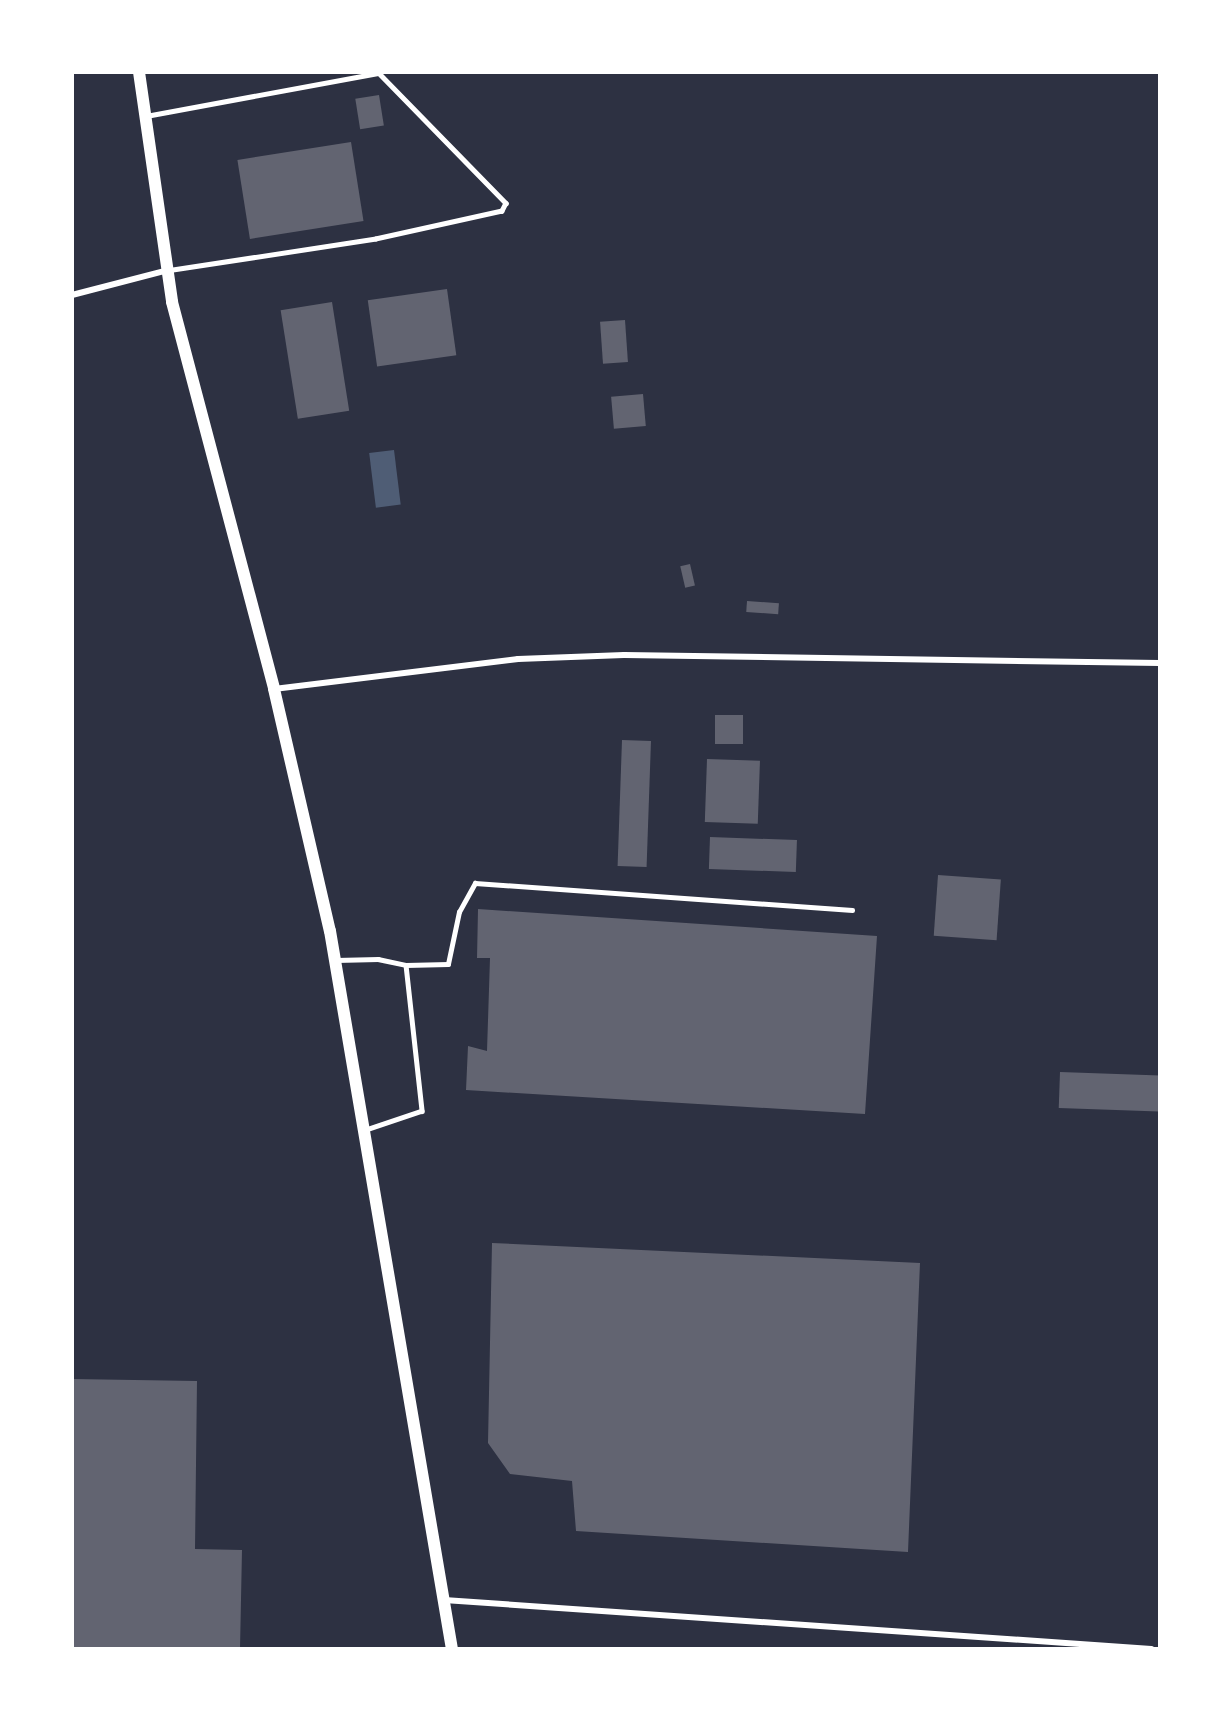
<!DOCTYPE html>
<html>
<head>
<meta charset="utf-8">
<style>
  body { margin:0 }
  #map { position:relative; width:1232px; height:1721px; overflow:hidden; background:#2d3142; font-family:"Crimson Pro",serif }
  div>[style] { position:absolute }
  [style*='--x'] { left:calc(var(--x)*1px); top:calc(var(--y)*1px); width:calc(var(--w)*1px); rotate:calc(var(--a)*1deg) }
  .water>* { inset:0; background:#4f5d75; transform-origin:0 0 }
  .building>* { inset:0; background:#626471; transform-origin:0 0 }
  .service>* { height:4.5px; margin:-2.25px; padding:0 2.25px; transform-origin:2.25px; border-radius:2.25px; background:#fff }
  .minor>* { height:6px; margin:-3px; padding:0 3px; transform-origin:3px; border-radius:3px; background:#fff }
  .secondary>* { height:12px; margin:-6px; padding:0 6px; transform-origin:6px; border-radius:6px; background:#fff }
  span { translate:-50% -50%; white-space:nowrap; text-align:center; line-height:1.15; -webkit-text-stroke:6px #fff; paint-order:stroke }
  .frame { position:absolute; inset:0; border:74px solid #fff; pointer-events:none }
</style>
</head>
<body>
<div id="map">
  <div class="water">
    <div style="left:394px;top:450px;width:55px;height:25px;rotate:83deg"></div>
  </div>
  <div class="building">
    <div style="left:379px;top:95px;width:31px;height:24px;rotate:81deg"></div>
    <div style="left:351px;top:142px;width:80px;height:115px;rotate:81deg"></div>
    <div style="left:447px;top:289px;width:67px;height:80px;rotate:82deg"></div>
    <div style="left:332px;top:302px;width:110px;height:52px;rotate:81deg"></div>
    <div style="left:625px;top:320px;width:42px;height:25px;rotate:86deg"></div>
    <div style="left:643px;top:394px;width:32px;height:32px;rotate:85deg"></div>
    <div style="left:690px;top:564px;width:22px;height:10px;rotate:77deg"></div>
    <div style="left:747px;top:601px;width:32px;height:11px;rotate:4deg"></div>
    <div style="left:715px;top:715px;width:28px;height:29px"></div>
    <div style="left:622px;top:740px;width:29px;height:126px;rotate:2deg"></div>
    <div style="left:707px;top:759px;width:53px;height:63px;rotate:2deg"></div>
    <div style="left:710px;top:837px;width:87px;height:32px;rotate:2deg"></div>
    <div style="left:938px;top:875px;width:63px;height:61px;rotate:4deg"></div>
    <div style="clip-path:polygon(478px 909px,877px 936px,865px 1114px,466px 1090px,468px 1046px,487px 1051px,490px 958px,477px 958px)"></div>
    <div style="left:1060px;top:1072px;width:100px;height:36px;rotate:2deg"></div>
    <div style="clip-path:polygon(492px 1243px,920px 1263px,908px 1552px,576px 1531px,572px 1481px,510px 1474px,488px 1443px)"></div>
    <div style="clip-path:polygon(72px 1379px,197px 1381px,195px 1549px,242px 1550px,240px 1649px,72px 1649px)"></div>
  </div>
  <div class="service">
    <div style="--x:146;--y:116;--w:237;--a:-10.5"></div>
    <div style="--x:379;--y:73;--w:182;--a:45.7"></div>
    <div style="--x:506;--y:203;--w:9;--a:117"></div>
    <div style="--x:502;--y:211;--w:129;--a:167.5"></div>
    <div style="--x:376;--y:239;--w:210;--a:171.3"></div>
    <div style="--x:336;--y:960;--w:42;--a:-1.4"></div>
    <div style="--x:378;--y:959;--w:29;--a:12"></div>
    <div style="--x:406;--y:965;--w:147;--a:83.7"></div>
    <div style="--x:422;--y:1111;--w:59;--a:161.3"></div>
    <div style="--x:406;--y:965;--w:42;--a:-1.4"></div>
    <div style="--x:448;--y:964;--w:53;--a:-78.1"></div>
    <div style="--x:459;--y:912;--w:33;--a:-61"></div>
    <div style="--x:475;--y:883;--w:378;--a:4.1"></div>
  </div>
  <div class="minor">
    <div style="--x:72;--y:295;--w:96;--a:-14.5"></div>
    <div style="--x:274;--y:689;--w:246;--a:-7"></div>
    <div style="--x:518;--y:659;--w:106;--a:-2.2"></div>
    <div style="--x:624;--y:655;--w:536;--a:0.86"></div>
    <div style="--x:444;--y:1600;--w:709;--a:3.96"></div>
  </div>
  <div class="secondary">
    <div style="--x:139;--y:72;--w:232;--a:81.8"></div>
    <div style="--x:172;--y:302;--w:400;--a:75.2"></div>
    <div style="--x:274;--y:689;--w:248;--a:77"></div>
    <div style="--x:330;--y:931;--w:728;--a:80.36"></div>
  </div>
  <div class="frame"></div>
</div>
</body>
</html>
